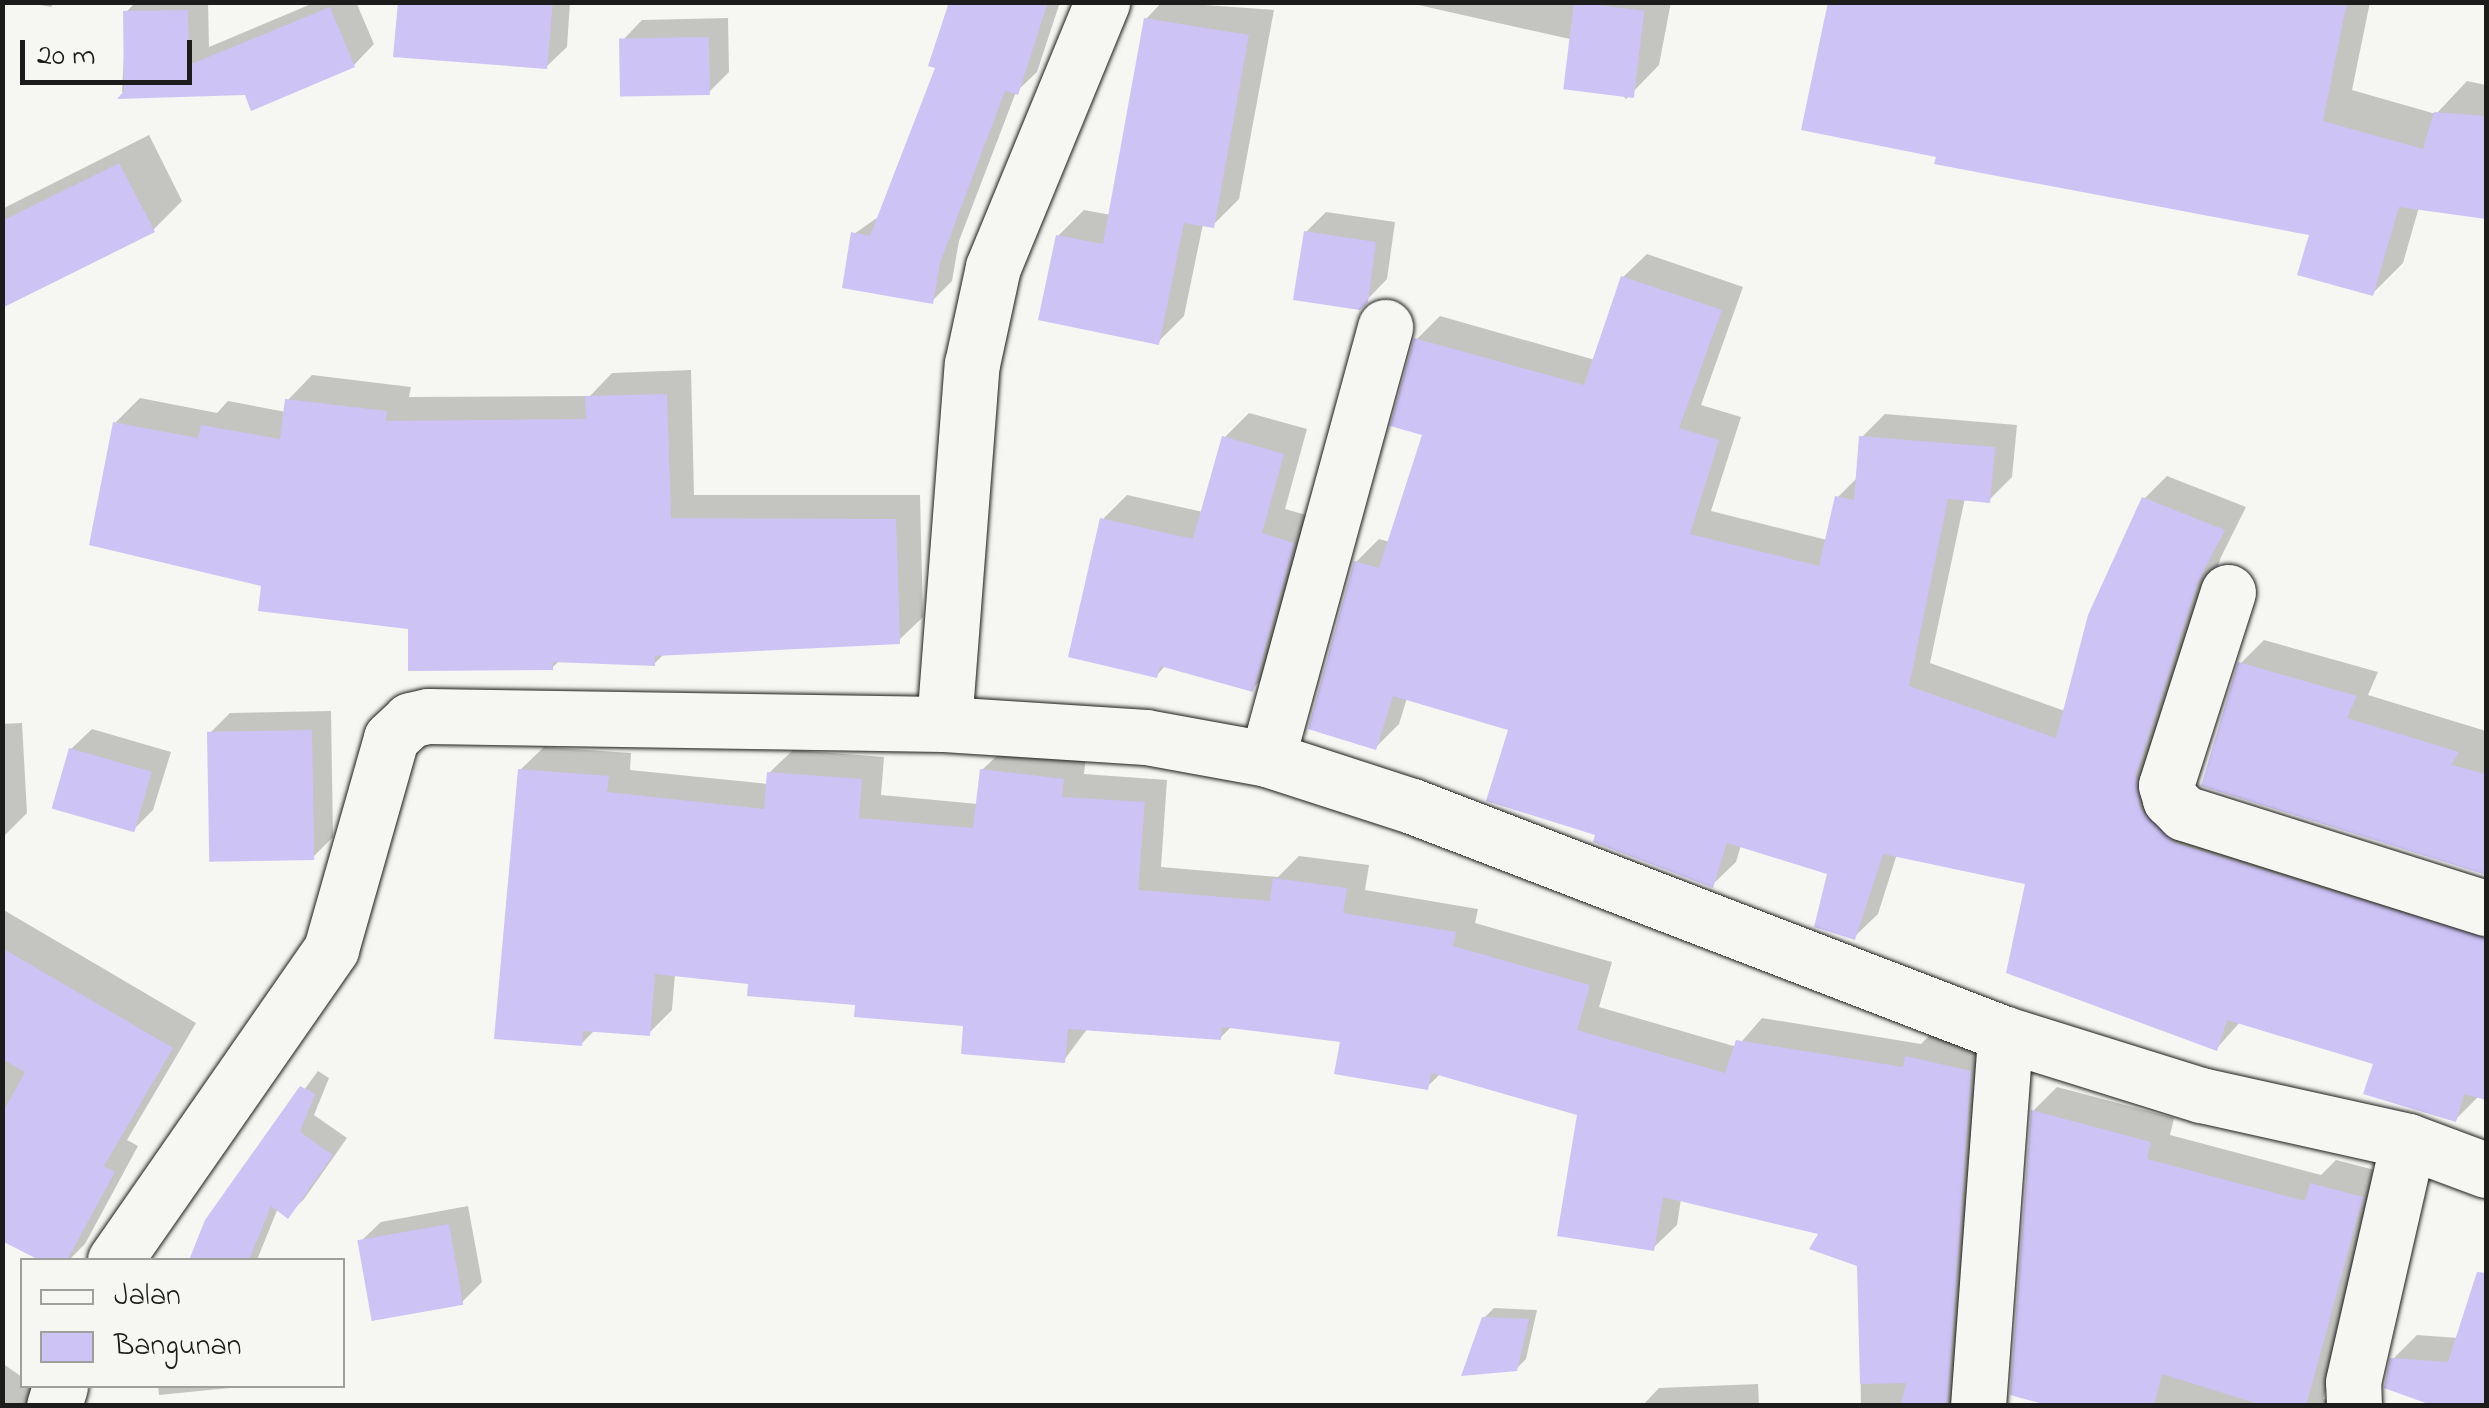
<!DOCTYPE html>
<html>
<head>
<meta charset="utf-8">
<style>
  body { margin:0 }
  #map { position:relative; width:2489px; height:1408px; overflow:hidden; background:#f6f6f2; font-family:"Indie Flower",sans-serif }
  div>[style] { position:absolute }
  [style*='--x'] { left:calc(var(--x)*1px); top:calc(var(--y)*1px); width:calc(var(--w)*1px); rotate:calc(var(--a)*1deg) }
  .shadow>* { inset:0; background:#0003 }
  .building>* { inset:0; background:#cec3f5; transform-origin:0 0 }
  .roads { filter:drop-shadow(0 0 2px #1c1c1c) drop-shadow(0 0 2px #1c1c1c) }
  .minor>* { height:55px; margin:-27.5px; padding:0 27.5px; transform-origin:27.5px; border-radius:27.5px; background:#f6f6f2 }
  span { translate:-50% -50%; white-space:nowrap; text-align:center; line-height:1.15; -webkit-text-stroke:9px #f6f6f2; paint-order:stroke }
  .frame { position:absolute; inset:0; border:5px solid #1c1c1c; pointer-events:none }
  .legend { position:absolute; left:20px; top:1258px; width:325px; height:130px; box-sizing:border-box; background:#f6f6f2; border:2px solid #9f9f9c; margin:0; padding:12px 18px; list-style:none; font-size:30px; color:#1c1c1c }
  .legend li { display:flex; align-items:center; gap:20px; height:50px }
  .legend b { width:50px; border:2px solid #9f9f9c }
  .scale { position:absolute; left:20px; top:40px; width:172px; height:45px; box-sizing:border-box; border:5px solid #1c1c1c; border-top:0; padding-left:12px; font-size:30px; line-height:35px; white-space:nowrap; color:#1c1c1c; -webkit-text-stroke:8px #f6f6f2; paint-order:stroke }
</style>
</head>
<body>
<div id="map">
  <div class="shadow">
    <div style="clip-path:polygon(24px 2px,55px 2px,51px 7px)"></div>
    <div style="clip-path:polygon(136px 2px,208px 2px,209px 47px,316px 2px,356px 2px,374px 44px,354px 65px,246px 93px,122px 92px,126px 12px)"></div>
    <div style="clip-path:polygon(400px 2px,570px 2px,567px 47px,546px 67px)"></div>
    <div style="clip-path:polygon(951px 2px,1060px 2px,1037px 72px,1016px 92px,959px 241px,952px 281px,932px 301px,854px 234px,881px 215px,938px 67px)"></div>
    <div style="clip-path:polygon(1162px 2px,1274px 10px,1239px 199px,1213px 225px,1203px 224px,1184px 316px,1158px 342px,1058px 236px,1084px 210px,1111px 215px,1146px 19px)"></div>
    <div style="clip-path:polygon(1405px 2px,1671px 2px,1659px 65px,1626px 99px,1570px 39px)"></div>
    <div style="clip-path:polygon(1830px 2px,2370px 2px,2352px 90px,2436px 114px,2467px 81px,2486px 85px,2486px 217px,2419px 207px,2403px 263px,2372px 294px,2312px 233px,1939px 155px)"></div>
    <div style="clip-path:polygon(728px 18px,729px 72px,709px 92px,622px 41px,642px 20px)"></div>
    <div style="clip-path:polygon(149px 135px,182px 201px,153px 230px,2px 305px,2px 209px)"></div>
    <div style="clip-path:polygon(1326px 212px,1395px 222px,1387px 279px,1359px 308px,1306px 232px)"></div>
    <div style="clip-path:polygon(1647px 254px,1743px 287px,1701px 405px,1741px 417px,1711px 511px,1827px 540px,1838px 497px,1858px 477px,1862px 437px,1885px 414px,2017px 425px,2012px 477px,1989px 500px,1965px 498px,1930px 663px,2065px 711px,2144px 499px,2167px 476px,2246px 507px,2221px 557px,2158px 752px,2163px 785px,2486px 911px,2486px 1097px,2480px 1095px,2456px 1119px,2376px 1062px,2241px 1021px,2217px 1048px,2028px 882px,1897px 854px,1878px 914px,1854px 937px,1830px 872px,1741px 845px,1736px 862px,1712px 885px,1598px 834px,1511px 728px,1407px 698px,1399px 724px,1376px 747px,1356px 562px,1379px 539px,1390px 542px,1425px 433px,1417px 339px,1440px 316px,1595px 360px,1623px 277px)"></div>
    <div style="clip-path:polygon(691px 370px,694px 495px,920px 495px,923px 617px,898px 641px,665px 653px,654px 664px,561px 659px,552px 668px,264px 584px,115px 423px,140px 398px,217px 413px,228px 401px,286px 412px,288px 400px,312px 375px,411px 387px,409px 397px,590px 396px,612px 373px)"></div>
    <div style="clip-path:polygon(1249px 413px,1307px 429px,1285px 509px,1317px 518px,1277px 664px,1252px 689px,1166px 665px,1157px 675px,1103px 519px,1127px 495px,1203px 512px,1224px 438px)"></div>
    <div style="clip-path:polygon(2264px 640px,2378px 672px,2368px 695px,2486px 731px,2486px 873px,2204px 784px,2240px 664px)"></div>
    <div style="clip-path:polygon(331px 711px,333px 837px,313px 857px,210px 733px,230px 713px)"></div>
    <div style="clip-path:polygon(22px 723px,27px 813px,2px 838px,2px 724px)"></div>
    <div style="clip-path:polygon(92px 729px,171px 752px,153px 810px,133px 830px,71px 749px)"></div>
    <div style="clip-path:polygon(544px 747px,631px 753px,630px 770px,768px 784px,769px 773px,793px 750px,884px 757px,881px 795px,978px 804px,982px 770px,1006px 747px,1086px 756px,1084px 774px,1167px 780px,1161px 867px,1278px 877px,1299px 856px,1369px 865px,1365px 890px,1478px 909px,1475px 923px,1612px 962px,1599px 1007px,1737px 1047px,1762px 1018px,1921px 1044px,1931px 1034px,1993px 1048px,1973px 1406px,1861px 1406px,1859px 1264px,1822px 1232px,1681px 1199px,1677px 1225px,1653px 1248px,1580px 1113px,1441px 1073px,1427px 1087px,1343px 1040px,1232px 1026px,1220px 1038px,1088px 1028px,1064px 1060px,966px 1024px,751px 982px,675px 974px,672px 1010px,649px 1033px,596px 1029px,581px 1044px,520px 770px)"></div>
    <div style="clip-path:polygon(2px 909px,196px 1023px,127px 1140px,138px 1146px,85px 1244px,69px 1260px,46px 1260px,2px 1236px)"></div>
    <div style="clip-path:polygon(318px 1071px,329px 1078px,314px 1115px,347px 1138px,304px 1199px,288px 1215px,278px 1208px,257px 1260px,192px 1260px,207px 1221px)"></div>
    <div style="clip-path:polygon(2057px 1087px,2174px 1118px,2170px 1135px,2321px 1175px,2336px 1160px,2386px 1173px,2323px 1399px,2347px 1406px,2042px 1406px,2076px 1167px,2033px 1111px)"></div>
    <div style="clip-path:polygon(468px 1206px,482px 1282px,462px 1302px,360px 1242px,381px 1222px)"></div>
    <div style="clip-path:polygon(2486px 1268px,2486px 1406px,2450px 1406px,2393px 1359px,2417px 1335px,2458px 1338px)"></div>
    <div style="clip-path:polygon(1494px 1308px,1537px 1310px,1526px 1359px,1516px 1369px,1484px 1318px)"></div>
    <div style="clip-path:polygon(2px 1363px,22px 1377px,22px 1386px,41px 1390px,25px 1406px,2px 1406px)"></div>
    <div style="clip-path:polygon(1758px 1384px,1759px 1406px,1642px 1406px,1659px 1388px)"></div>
    <div style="clip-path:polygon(158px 1386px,250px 1386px,159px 1395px)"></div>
  </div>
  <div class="building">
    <div style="clip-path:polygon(398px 2px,553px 2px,547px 69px,393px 57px)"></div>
    <div style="clip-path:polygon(949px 2px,1048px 2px,1018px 95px,1005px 91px,940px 263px,933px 304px,842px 288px,851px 232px,870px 236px,935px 68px,928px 66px)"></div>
    <div style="left:1574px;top:2px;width:71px;height:88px;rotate:7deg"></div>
    <div style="clip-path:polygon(1828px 2px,2347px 2px,2323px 121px,2423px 149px,2434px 112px,2486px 116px,2486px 219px,2399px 207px,2373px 296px,2297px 275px,2309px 235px,1934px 164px,1936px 157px,1801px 130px)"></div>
    <div style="clip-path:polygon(330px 7px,355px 67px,251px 111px,245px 95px,117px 99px,124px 91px,123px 11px,188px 10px,189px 65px)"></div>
    <div style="clip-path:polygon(1144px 18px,1249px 35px,1214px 228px,1184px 223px,1159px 345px,1038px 320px,1056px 235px,1103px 244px)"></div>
    <div style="left:709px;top:37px;width:58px;height:90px;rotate:89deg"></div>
    <div style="clip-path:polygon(119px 163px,155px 232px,2px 308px,2px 221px)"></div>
    <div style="clip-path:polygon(1304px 231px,1376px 242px,1368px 302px,1360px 310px,1293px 300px)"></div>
    <div style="clip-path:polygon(1621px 276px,1722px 310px,1679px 428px,1719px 440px,1690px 534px,1819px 566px,1835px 496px,1854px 500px,1859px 436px,1995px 447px,1990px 503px,1948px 499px,1909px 686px,2056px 738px,2088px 615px,2142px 497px,2225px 530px,2198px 582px,2136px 775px,2140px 808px,2175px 843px,2486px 938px,2486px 1100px,2464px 1094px,2456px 1122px,2363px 1094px,2373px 1064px,2227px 1020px,2217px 1051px,2006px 973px,2025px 884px,1883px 854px,1855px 940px,1814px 927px,1827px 874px,1727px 843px,1713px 888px,1593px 842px,1595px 835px,1486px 801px,1508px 730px,1393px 696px,1376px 750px,1308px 729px,1354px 561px,1379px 568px,1422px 435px,1390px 426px,1414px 338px,1584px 385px)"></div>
    <div style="clip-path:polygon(667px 394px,671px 518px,896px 519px,900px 644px,655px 656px,655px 666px,553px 662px,553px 670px,408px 671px,408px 629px,258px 611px,261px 586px,89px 545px,113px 422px,198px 438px,201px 425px,280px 439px,285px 399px,387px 411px,386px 421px,586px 419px,585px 396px)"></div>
    <div style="clip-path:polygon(1222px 436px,1284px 454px,1262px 533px,1294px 543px,1253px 692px,1160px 666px,1157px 678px,1068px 657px,1100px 518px,1193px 539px)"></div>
    <div style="clip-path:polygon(2238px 662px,2357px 696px,2347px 718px,2459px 752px,2451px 765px,2486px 774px,2486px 875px,2201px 786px)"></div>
    <div style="left:312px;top:730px;width:130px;height:105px;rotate:89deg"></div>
    <div style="left:69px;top:748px;width:86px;height:63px;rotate:16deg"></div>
    <div style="clip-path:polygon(518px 769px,609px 776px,607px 792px,764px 809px,767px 772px,862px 779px,859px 818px,973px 828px,980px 769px,1064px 779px,1062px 797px,1145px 802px,1138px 890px,1270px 901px,1273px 878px,1347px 888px,1343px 913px,1456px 932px,1453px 946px,1590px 985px,1577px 1030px,1725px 1073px,1736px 1040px,1903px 1067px,1905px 1056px,1971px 1071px,1947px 1406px,1901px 1406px,1906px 1383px,1860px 1384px,1857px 1266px,1809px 1249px,1818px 1234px,1663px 1197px,1654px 1251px,1557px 1236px,1577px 1115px,1431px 1073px,1428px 1090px,1334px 1074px,1340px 1042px,1222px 1027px,1221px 1040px,1068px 1029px,1065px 1063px,961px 1054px,963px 1026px,854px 1017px,855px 1005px,747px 996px,748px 984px,655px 974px,650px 1036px,583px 1031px,582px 1046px,494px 1039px)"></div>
    <div style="clip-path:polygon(2px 948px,173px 1048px,104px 1166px,115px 1172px,67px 1260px,39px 1260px,2px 1241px,2px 1114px,25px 1072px,2px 1059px)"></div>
    <div style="clip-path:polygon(300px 1086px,315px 1094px,300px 1132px,333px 1155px,288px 1219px,271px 1206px,249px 1260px,189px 1260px,205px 1220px)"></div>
    <div style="clip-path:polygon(2031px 1110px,2151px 1142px,2147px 1159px,2305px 1201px,2310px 1183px,2363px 1197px,2306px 1406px,2265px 1406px,2162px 1374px,2154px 1406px,2051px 1406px,2010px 1395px)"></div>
    <div style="left:449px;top:1224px;width:82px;height:93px;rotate:80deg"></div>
    <div style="clip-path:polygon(2477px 1272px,2486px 1273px,2486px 1406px,2434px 1406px,2384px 1388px,2390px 1358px,2448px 1362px)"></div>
    <div style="clip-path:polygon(1482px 1317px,1529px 1319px,1517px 1371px,1461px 1376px)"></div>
  </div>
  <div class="roads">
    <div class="minor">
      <div style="--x:2228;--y:592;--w:203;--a:107.8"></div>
      <div style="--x:2166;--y:785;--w:15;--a:74"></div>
      <div style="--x:2170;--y:799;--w:20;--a:45"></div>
      <div style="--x:2184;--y:813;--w:317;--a:17.5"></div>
      <div style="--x:944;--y:724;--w:361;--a:-85.6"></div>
      <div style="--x:972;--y:364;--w:99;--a:-77.8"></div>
      <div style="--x:993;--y:267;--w:287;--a:-67.6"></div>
      <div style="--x:1267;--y:759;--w:448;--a:-74.7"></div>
      <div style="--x:115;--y:1260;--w:379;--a:-55.2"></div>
      <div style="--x:331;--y:949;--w:219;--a:-74.1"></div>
      <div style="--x:391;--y:738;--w:26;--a:-43"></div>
      <div style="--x:410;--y:720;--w:18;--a:-13"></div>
      <div style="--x:428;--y:716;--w:516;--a:0.89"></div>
      <div style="--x:944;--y:724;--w:202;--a:3.7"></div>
      <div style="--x:1146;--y:737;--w:123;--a:10.3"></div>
      <div style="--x:1267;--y:759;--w:152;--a:18"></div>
      <div style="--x:1412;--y:806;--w:635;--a:21.03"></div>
      <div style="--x:2005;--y:1034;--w:205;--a:17.3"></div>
      <div style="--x:2201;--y:1095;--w:212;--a:12.5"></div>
      <div style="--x:2408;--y:1141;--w:83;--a:20.4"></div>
      <div style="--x:54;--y:1406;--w:21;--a:-73"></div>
      <div style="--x:1978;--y:1406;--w:373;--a:-85.8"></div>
      <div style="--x:2354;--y:1406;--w:24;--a:-92"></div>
      <div style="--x:2353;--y:1382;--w:247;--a:-77.1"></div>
    </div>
  </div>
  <div class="frame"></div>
  <ul class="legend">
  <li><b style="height:12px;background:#f6f6f2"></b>Jalan</li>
  <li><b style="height:28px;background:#cec3f5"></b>Bangunan</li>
  </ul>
  <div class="scale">20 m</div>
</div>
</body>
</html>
